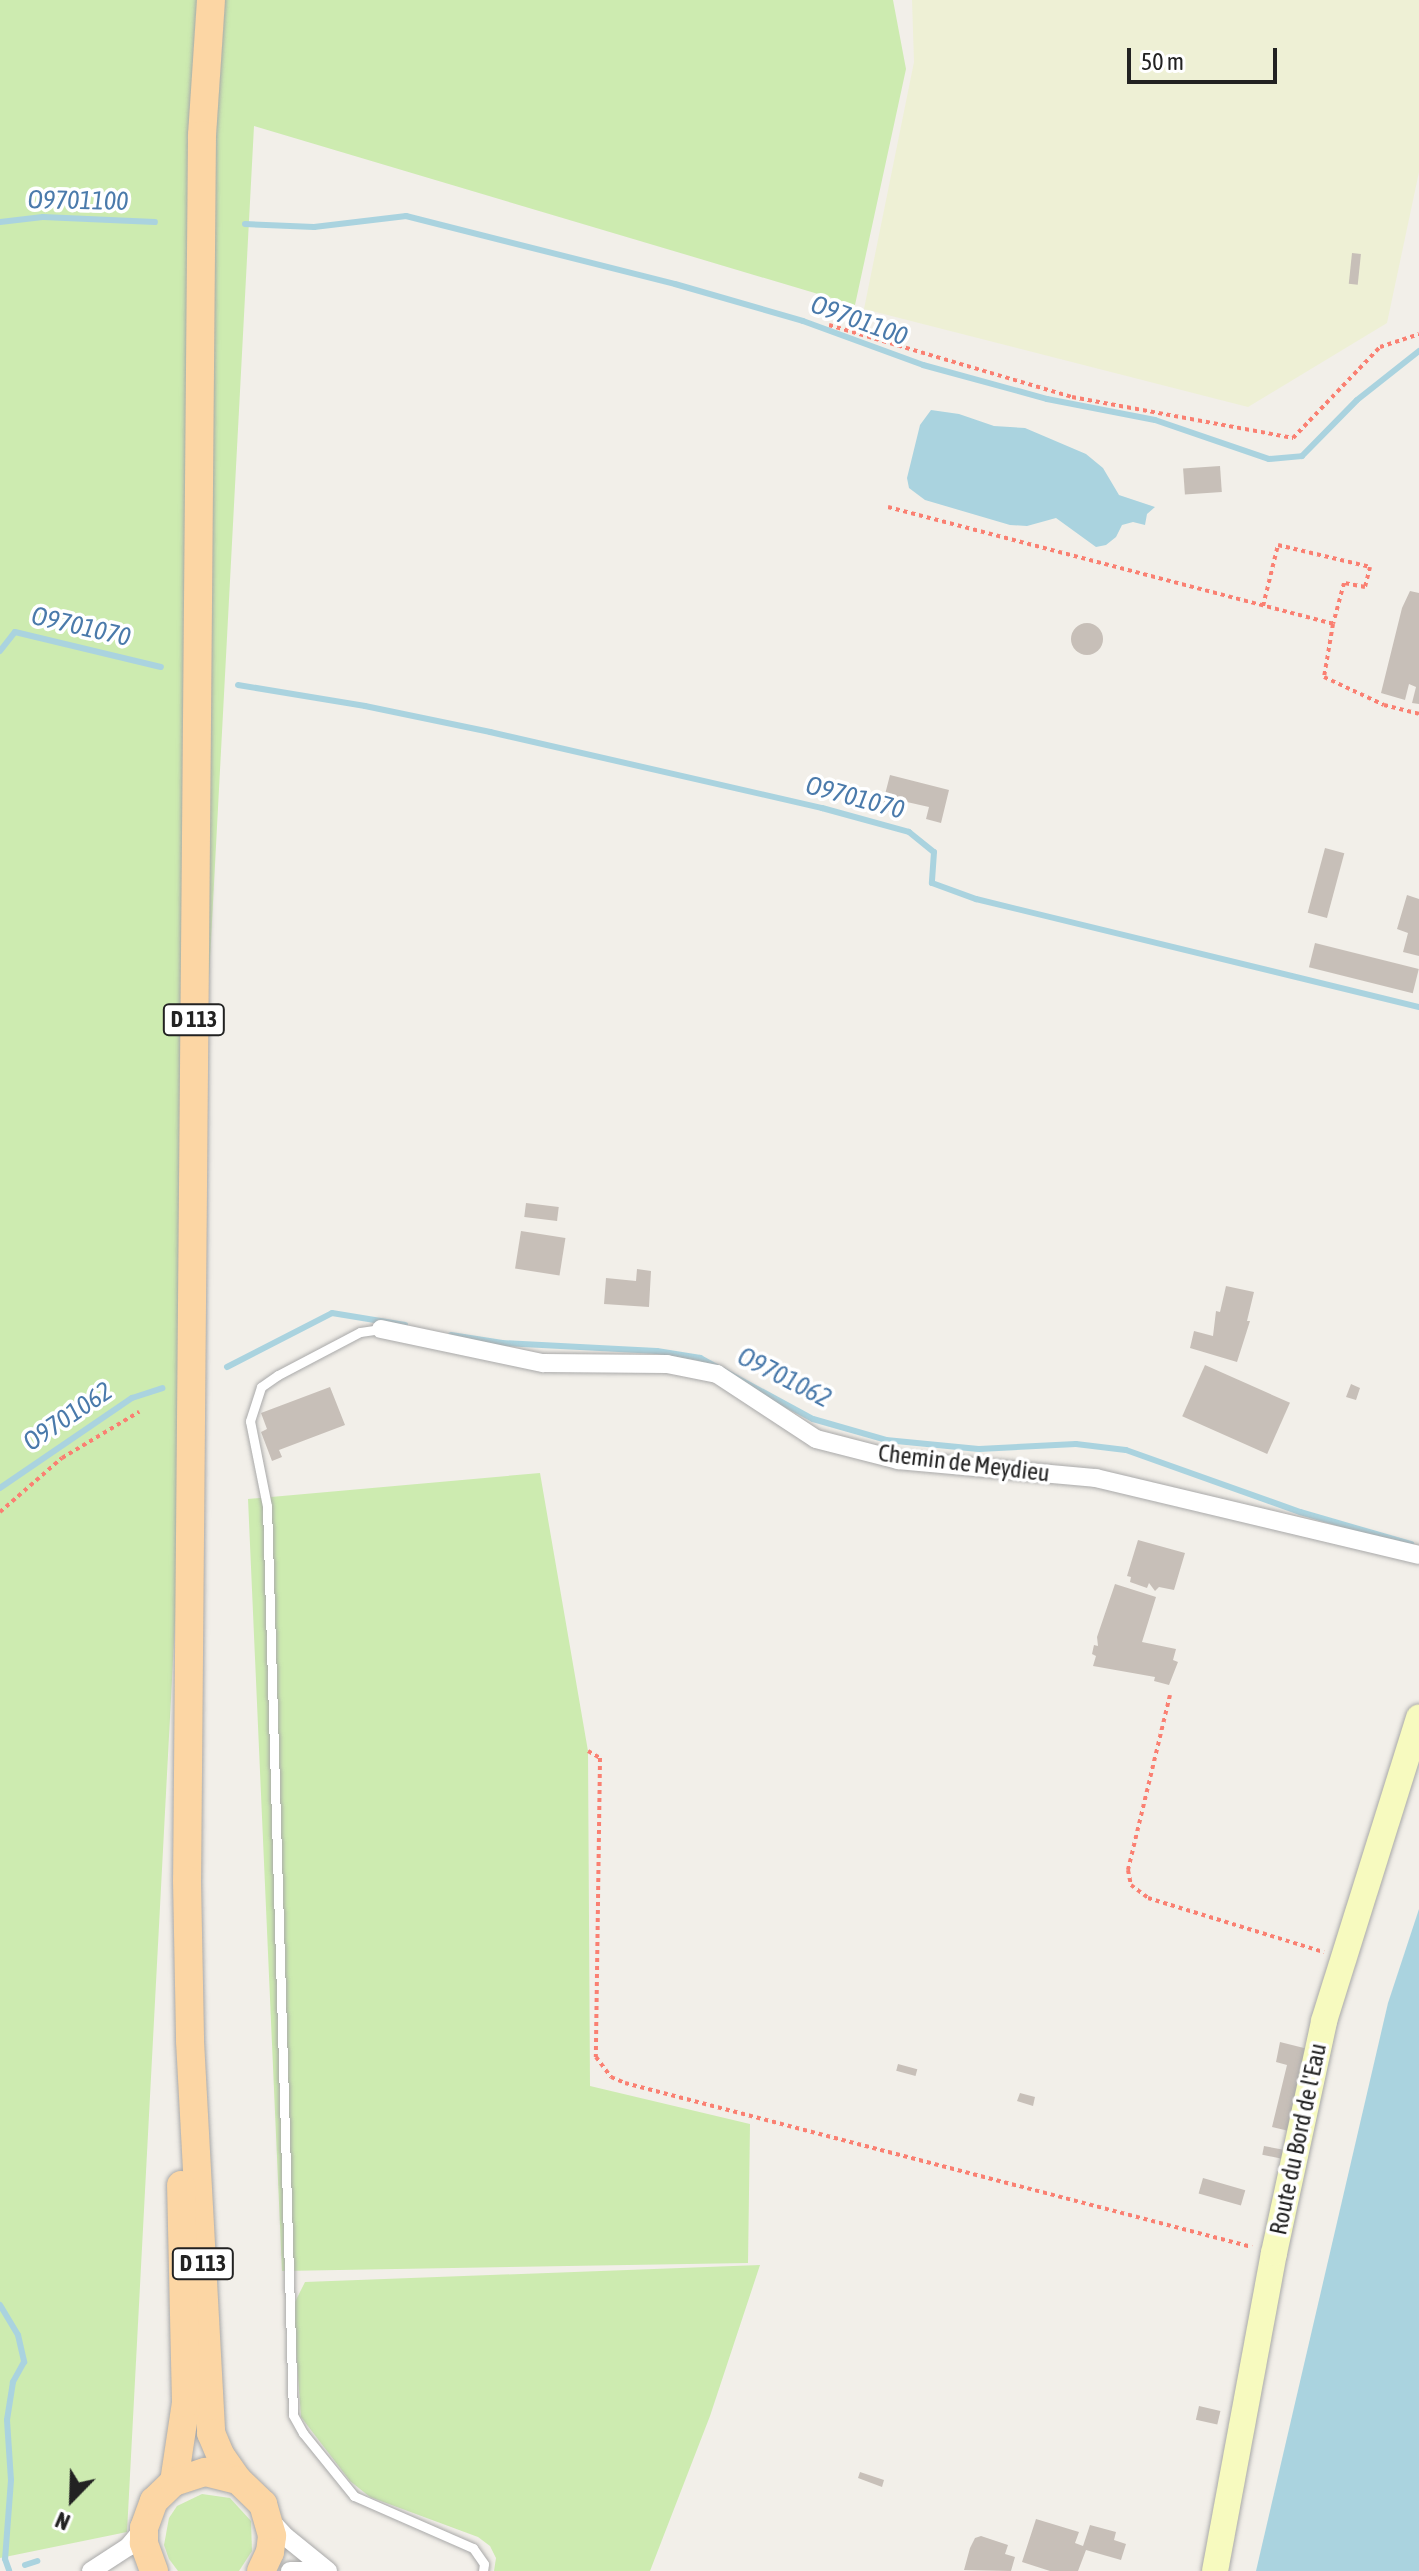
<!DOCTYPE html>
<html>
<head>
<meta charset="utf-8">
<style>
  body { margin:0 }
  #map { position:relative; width:1419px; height:2571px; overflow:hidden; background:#f2efe9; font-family:"Asap Condensed",sans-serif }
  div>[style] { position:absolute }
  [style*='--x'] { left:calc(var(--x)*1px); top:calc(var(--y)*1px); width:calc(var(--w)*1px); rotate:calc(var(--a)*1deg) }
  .farmland>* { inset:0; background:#eef0d5 }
  .grass>* { inset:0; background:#cdebb0 }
  .water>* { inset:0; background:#aad3df }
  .stream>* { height:6px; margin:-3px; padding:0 3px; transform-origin:3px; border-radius:3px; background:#aad3df }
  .building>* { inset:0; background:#c7bfb8; transform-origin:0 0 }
  .round { border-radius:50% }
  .path>* { height:4px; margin-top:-2px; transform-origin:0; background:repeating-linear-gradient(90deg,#fa8072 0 4px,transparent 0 8px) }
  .roads { filter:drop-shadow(0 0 2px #a9a9a9) drop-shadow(0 0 2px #a9a9a9) }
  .lane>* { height:9px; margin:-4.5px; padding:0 4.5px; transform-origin:4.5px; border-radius:4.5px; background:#fff }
  .street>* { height:18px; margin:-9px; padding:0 9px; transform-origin:9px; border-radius:9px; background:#fff }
  .secondary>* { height:26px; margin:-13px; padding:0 13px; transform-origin:13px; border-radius:13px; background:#f7fabf }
  .primary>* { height:28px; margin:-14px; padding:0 14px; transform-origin:14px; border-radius:14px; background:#fcd6a4 }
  span { translate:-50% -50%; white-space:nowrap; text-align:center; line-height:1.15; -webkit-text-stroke:7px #fff; paint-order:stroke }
  .shield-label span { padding:2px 6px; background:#fff; border:2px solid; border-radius:6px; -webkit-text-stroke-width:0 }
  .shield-label { font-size:22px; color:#222; font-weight:700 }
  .street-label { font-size:24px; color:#222 }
  .water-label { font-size:26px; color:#4a7aab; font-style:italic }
  .north { position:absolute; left:32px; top:2459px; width:80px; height:80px; -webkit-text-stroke:6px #fff; paint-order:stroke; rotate:203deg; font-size:22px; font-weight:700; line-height:32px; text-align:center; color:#222 }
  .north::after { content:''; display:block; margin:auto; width:28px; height:36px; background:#222; clip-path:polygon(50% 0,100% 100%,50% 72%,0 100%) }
  .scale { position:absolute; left:1127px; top:48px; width:150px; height:36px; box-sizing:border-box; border:4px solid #222; border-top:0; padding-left:10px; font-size:24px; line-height:28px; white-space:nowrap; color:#222; -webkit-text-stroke:6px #fff; paint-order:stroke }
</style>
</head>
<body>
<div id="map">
  <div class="farmland">
    <div style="clip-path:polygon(912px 0,1419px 0,1419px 172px,1387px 323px,1248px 407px,864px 309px,914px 62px)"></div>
  </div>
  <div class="grass">
    <div style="clip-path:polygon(0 0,893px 0,906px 69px,855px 305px,254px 126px,127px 2532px,0 2558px)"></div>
    <div style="clip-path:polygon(540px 1473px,588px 1751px,590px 2086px,750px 2124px,748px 2263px,282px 2271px,248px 1499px)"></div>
    <div style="clip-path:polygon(760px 2265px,710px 2416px,650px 2571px,494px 2571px,496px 2558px,490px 2546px,478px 2537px,370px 2497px,350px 2481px,301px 2417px,293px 2306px,305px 2282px)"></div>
    <div style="clip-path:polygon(202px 2494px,230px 2498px,251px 2521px,252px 2551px,239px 2571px,178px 2571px,169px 2559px,164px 2545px,169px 2518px,177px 2506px)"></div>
  </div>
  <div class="water">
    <div style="clip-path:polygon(931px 410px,959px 414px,994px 426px,1025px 428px,1086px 454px,1103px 468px,1119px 495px,1155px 507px,1147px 514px,1145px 525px,1133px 522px,1122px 525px,1116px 537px,1106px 545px,1096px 547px,1056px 518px,1027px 526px,1010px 525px,925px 500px,909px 488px,907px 478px,920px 425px)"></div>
    <div style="clip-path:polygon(1419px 1909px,1419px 2571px,1256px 2571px,1388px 2003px)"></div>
  </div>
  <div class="stream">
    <div style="--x:0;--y:222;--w:43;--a:-6.6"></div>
    <div style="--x:43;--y:217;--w:112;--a:2.6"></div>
    <div style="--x:245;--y:224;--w:69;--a:2.5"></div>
    <div style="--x:314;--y:227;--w:93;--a:-6.8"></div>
    <div style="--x:406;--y:216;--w:277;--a:14.2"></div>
    <div style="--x:675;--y:284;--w:133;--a:16.1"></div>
    <div style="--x:803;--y:321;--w:128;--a:20.1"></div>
    <div style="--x:923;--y:365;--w:129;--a:15.3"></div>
    <div style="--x:1047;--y:399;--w:110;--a:11"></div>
    <div style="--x:1155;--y:420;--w:120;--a:18.9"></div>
    <div style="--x:1269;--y:459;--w:33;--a:-5"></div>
    <div style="--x:1302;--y:456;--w:78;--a:-45.5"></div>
    <div style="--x:1357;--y:400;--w:79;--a:-38.3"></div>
    <div style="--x:0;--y:651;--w:24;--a:-52"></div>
    <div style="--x:15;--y:632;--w:150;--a:13.5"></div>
    <div style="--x:238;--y:685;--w:129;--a:9.4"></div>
    <div style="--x:365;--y:706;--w:128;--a:11.7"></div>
    <div style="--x:490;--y:732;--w:341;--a:12.9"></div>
    <div style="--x:822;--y:808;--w:90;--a:15.4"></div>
    <div style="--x:909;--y:832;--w:32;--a:39"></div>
    <div style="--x:934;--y:852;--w:31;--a:94"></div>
    <div style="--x:932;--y:883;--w:47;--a:20"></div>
    <div style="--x:976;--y:899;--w:456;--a:13.7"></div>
    <div style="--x:451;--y:1335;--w:52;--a:8.9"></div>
    <div style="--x:502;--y:1343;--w:155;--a:3"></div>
    <div style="--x:657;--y:1351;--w:44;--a:9.2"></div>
    <div style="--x:700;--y:1358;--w:128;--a:28.4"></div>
    <div style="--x:813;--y:1419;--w:76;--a:16"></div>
    <div style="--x:886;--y:1440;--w:93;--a:5.5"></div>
    <div style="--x:979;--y:1449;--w:97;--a:-3"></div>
    <div style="--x:1076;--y:1444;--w:50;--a:6.8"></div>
    <div style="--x:1126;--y:1450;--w:185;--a:19.6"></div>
    <div style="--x:1300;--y:1512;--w:116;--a:16.1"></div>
    <div style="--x:227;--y:1367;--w:118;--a:-27.2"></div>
    <div style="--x:332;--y:1313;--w:74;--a:9.3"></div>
    <div style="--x:0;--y:1488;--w:160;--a:-34.3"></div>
    <div style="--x:132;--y:1398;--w:32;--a:-18"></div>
    <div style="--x:0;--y:2305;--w:35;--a:59"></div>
    <div style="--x:18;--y:2335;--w:28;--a:77"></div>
    <div style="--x:24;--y:2362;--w:23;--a:119"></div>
    <div style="--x:13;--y:2382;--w:38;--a:99"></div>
    <div style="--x:7;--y:2420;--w:60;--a:86.2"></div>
    <div style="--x:11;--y:2480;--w:79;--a:94.3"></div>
    <div style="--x:5;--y:2559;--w:12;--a:70"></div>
    <div style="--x:25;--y:2565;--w:13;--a:-18"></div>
  </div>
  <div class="building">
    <div style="left:1352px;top:253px;width:9px;height:31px;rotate:6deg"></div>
    <div style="left:1220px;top:466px;width:26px;height:37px;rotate:86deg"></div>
    <div style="clip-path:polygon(1410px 591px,1419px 593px,1419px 704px,1412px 703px,1416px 687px,1409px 684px,1405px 700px,1381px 693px,1402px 608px)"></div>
    <div class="round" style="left:1071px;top:623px;width:32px;height:32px"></div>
    <div style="clip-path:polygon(890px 775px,949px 790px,941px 823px,926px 819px,929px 807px,898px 800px,895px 813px,881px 810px)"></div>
    <div style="left:1325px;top:848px;width:20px;height:67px;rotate:15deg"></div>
    <div style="clip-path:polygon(1407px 895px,1419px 899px,1419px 956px,1403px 952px,1408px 933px,1397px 929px)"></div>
    <div style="left:1315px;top:943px;width:107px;height:25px;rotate:14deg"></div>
    <div style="left:526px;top:1203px;width:33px;height:14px;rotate:7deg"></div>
    <div style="left:521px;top:1231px;width:45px;height:38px;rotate:9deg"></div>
    <div style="clip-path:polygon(637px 1269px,651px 1271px,649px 1307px,604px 1304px,606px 1278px,636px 1281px)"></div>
    <div style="clip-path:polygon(1226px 1286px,1254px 1292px,1247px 1321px,1250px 1321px,1237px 1362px,1190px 1348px,1194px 1331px,1213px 1336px,1216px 1311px,1220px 1312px)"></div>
    <div style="left:1205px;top:1365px;width:93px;height:56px;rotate:24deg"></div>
    <div style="clip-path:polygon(1351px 1384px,1360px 1388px,1356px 1400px,1346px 1397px)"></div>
    <div style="clip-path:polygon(330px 1387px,345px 1425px,279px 1450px,282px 1457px,272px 1461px,261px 1432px,267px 1429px,261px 1413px)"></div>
    <div style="clip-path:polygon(1138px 1540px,1185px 1553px,1174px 1590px,1159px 1587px,1155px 1591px,1149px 1583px,1147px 1588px,1130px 1582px,1131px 1577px,1127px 1576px)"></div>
    <div style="clip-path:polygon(1115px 1584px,1156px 1597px,1142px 1642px,1176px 1649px,1173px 1660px,1178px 1662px,1169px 1685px,1154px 1681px,1155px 1677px,1093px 1666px,1096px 1656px,1092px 1654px,1094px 1645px,1098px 1646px,1097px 1637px)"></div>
    <div style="clip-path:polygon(1280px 2042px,1308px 2049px,1289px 2131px,1272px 2127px,1287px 2065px,1276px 2062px)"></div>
    <div style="left:898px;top:2064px;width:20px;height:7px;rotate:15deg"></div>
    <div style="clip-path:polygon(1020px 2093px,1035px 2097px,1033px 2106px,1017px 2101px)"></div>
    <div style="left:1264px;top:2146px;width:20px;height:9px;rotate:11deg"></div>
    <div style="left:1203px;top:2178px;width:44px;height:16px;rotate:16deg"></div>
    <div style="left:1199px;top:2406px;width:22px;height:14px;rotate:13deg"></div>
    <div style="clip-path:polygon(860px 2472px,884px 2480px,882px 2487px,858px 2478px)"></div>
    <div style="clip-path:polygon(1036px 2519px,1079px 2532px,1075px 2543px,1083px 2546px,1090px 2525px,1116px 2532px,1114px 2540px,1126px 2544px,1121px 2560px,1086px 2550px,1078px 2571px,1050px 2571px,1022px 2562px)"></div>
    <div style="clip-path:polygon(981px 2536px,1008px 2545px,1005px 2554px,1015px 2557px,1011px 2571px,964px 2570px,970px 2548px,975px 2538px)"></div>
  </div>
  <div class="path">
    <div style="--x:829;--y:325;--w:253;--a:16.5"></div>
    <div style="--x:1072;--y:397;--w:225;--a:10.5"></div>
    <div style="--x:1293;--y:438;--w:126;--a:-46.3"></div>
    <div style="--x:1380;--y:347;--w:41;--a:-18.4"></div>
    <div style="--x:888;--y:507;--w:460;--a:14.7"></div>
    <div style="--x:1333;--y:624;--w:54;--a:99.6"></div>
    <div style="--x:1324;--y:677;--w:66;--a:25"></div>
    <div style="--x:1384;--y:705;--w:36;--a:14"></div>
    <div style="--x:1263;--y:606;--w:63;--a:-76.2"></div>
    <div style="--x:1278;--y:545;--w:95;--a:13.4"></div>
    <div style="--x:1370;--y:567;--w:21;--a:104"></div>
    <div style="--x:1365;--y:587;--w:21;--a:-169"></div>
    <div style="--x:1344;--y:583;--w:42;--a:105"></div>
    <div style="--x:0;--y:1512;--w:82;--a:-41.1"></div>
    <div style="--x:62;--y:1458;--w:90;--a:-30.9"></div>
    <div style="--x:1170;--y:1695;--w:180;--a:103.5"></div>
    <div style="--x:1128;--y:1870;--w:15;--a:79"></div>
    <div style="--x:1131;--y:1885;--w:21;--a:37"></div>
    <div style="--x:1148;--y:1898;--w:184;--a:17.1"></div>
    <div style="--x:588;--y:1751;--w:14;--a:30"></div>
    <div style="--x:600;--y:1758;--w:299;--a:90.8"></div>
    <div style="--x:596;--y:2057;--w:25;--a:53"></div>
    <div style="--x:611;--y:2077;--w:15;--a:23"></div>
    <div style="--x:625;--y:2083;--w:648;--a:14.66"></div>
  </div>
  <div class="roads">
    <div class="lane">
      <div style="--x:381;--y:1329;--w:21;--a:172"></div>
      <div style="--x:360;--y:1332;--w:93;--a:152.3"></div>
      <div style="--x:278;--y:1375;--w:21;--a:145"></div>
      <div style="--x:261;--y:1387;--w:36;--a:108"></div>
      <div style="--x:250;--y:1421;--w:87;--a:78.7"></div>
      <div style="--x:267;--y:1506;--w:909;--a:88.36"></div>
      <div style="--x:293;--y:2415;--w:21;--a:61"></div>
      <div style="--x:303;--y:2433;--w:81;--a:51"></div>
      <div style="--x:354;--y:2496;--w:130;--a:23.6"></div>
      <div style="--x:473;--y:2548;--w:19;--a:55"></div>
      <div style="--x:484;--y:2564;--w:7;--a:98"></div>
    </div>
    <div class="street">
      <div style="--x:381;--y:1329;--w:166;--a:11.9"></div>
      <div style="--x:543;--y:1363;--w:124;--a:0.5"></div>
      <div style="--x:667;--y:1364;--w:51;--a:11.3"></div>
      <div style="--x:717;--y:1374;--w:118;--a:33.3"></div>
      <div style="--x:816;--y:1439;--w:85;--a:14.4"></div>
      <div style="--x:898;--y:1460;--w:199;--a:5.2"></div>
      <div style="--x:1096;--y:1478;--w:332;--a:13.4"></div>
      <div style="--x:270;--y:2520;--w:23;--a:47"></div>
      <div style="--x:286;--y:2537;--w:54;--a:39"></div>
      <div style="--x:91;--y:2571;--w:44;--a:-33"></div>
      <div style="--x:128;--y:2547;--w:25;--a:-50"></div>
      <div style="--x:290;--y:2571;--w:18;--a:0"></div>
    </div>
    <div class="secondary">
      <div style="--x:1215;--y:2571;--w:323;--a:-79.5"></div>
      <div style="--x:1274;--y:2253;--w:237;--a:-77.8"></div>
      <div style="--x:1324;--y:2021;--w:318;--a:-72.6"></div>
    </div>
    <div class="primary">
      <div style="--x:211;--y:0;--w:135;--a:93.8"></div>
      <div style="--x:202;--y:135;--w:1745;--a:90.49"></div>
      <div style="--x:187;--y:1880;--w:161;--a:88.9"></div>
      <div style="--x:190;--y:2041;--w:393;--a:86.9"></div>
      <div style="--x:211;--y:2433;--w:25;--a:67"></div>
      <div style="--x:221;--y:2456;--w:29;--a:55"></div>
      <div style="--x:174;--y:2482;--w:80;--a:-81.4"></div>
      <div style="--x:186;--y:2403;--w:218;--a:-91.3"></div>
      <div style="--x:154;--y:2571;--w:30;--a:-110"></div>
      <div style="--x:144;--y:2543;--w:15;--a:-90"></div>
      <div style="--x:144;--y:2528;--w:29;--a:-70"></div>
      <div style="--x:154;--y:2501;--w:28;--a:-44"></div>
      <div style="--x:174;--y:2482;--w:33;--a:-18"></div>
      <div style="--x:205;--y:2472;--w:34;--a:14"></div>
      <div style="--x:238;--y:2480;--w:35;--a:44"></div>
      <div style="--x:263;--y:2504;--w:33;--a:74"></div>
      <div style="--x:272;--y:2536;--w:16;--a:97"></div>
      <div style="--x:270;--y:2552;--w:21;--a:115"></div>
    </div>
  </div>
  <div class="shield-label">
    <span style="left:194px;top:1020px">D 113</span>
    <span style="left:203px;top:2264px">D 113</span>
  </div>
  <div class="street-label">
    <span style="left:964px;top:1463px;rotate:7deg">Chemin de Meydieu</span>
    <span style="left:1298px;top:2139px;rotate:-78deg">Route du Bord de l'Eau</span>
  </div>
  <div class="water-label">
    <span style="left:78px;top:201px;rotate:1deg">O9701100</span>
    <span style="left:859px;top:321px;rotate:20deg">O9701100</span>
    <span style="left:81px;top:627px;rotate:13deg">O9701070</span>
    <span style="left:855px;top:798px;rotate:15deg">O9701070</span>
    <span style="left:784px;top:1378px;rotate:27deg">O9701062</span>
    <span style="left:68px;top:1417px;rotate:-34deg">O9701062</span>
  </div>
  <div class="north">N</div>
  <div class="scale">50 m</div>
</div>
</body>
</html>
